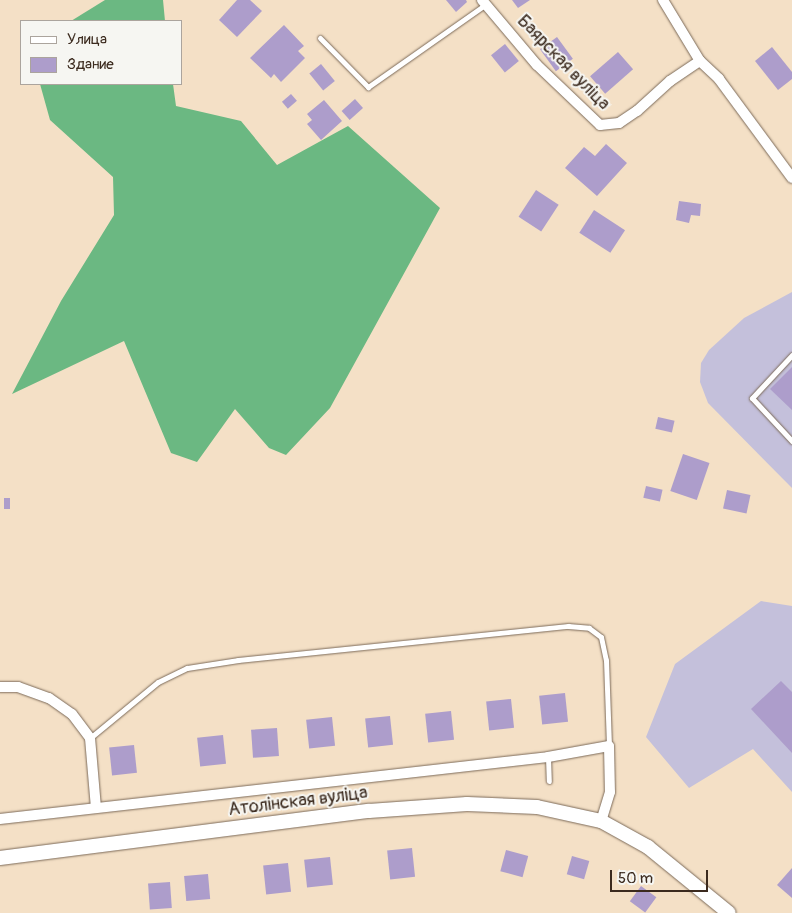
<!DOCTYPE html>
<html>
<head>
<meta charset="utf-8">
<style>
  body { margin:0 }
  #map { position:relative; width:792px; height:913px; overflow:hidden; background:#f4e0c6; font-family:Pangolin,sans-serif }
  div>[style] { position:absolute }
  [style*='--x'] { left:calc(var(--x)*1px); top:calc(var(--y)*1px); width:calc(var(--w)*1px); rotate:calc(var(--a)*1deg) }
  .industrial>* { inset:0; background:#c4c0db }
  .forest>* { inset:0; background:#6bb882 }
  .building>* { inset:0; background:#ad9dcb; transform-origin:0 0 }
  .roads { filter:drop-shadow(0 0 1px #7c6a59) drop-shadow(0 0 1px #7c6a59) }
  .service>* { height:5px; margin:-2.5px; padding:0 2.5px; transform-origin:2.5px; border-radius:2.5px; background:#fff }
  .minor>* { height:10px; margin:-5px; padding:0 5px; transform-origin:5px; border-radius:5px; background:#fff }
  .tertiary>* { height:14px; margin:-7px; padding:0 7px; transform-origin:7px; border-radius:7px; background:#fff }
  span { translate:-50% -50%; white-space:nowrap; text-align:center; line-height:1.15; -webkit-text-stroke:4px #f6f6f2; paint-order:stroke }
  .street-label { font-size:18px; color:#3b2a1e }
  .legend { position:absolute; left:20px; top:20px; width:162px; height:65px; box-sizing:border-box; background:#f6f6f2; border:1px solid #aba49d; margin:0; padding:6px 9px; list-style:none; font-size:15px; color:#3b2a1e }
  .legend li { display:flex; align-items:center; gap:10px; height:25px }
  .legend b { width:25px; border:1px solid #aba49d }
  .scale { position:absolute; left:610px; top:870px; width:98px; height:22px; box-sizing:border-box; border:2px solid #3b2a1e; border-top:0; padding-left:6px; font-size:15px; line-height:18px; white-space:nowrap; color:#3b2a1e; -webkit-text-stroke:4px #f6f6f2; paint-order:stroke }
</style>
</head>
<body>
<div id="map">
  <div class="industrial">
    <div style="clip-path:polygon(792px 292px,792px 488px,708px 403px,700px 382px,701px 363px,709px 350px,744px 318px)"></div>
    <div style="clip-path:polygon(761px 601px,792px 606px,792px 792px,753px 749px,689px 788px,646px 737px,675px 664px)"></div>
  </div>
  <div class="forest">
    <div style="clip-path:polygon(105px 0,163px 0,165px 21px,71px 21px)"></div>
    <div style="clip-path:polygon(40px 84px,173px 84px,176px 106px,241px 121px,277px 165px,348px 126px,440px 208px,330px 408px,286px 455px,269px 448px,235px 409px,197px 462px,171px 453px,124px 341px,12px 394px,61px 301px,114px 215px,113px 177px,50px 120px)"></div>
  </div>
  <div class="building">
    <div style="clip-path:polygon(237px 0,250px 0,262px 11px,237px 37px,219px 20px)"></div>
    <div style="clip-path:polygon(446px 0,466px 0,467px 2px,456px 12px)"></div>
    <div style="clip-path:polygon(512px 0,530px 0,518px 8px)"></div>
    <div style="clip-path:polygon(284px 25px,304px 46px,298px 51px,305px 58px,281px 82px,274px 74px,271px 78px,250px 58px)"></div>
    <div style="left:557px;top:37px;width:27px;height:21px;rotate:54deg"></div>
    <div style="left:505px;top:44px;width:22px;height:18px;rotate:51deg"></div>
    <div style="clip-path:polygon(772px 47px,792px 72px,792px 79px,778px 90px,755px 61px)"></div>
    <div style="left:618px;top:52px;width:23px;height:37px;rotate:49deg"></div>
    <div style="left:321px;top:64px;width:22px;height:15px;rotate:51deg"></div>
    <div style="left:291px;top:94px;width:9px;height:12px;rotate:49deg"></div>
    <div style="left:355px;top:99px;width:12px;height:18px;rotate:48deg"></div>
    <div style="clip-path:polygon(324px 100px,342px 121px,321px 140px,307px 124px,312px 120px,307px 114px)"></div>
    <div style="clip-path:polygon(606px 144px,627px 163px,597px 196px,565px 168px,584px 147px,595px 156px)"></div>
    <div style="left:536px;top:190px;width:27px;height:32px;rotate:33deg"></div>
    <div style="clip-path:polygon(679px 201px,701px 204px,700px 216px,691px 215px,689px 223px,676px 220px)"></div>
    <div style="left:594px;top:210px;width:37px;height:27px;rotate:33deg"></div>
    <div style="clip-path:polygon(792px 367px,792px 410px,770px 389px)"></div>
    <div style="left:658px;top:417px;width:17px;height:12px;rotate:13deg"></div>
    <div style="left:683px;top:454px;width:28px;height:39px;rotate:19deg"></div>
    <div style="left:646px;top:486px;width:17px;height:12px;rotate:13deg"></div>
    <div style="left:727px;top:490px;width:24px;height:19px;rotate:12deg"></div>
    <div style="left:4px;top:498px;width:6px;height:11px"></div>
    <div style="clip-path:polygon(781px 681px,792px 692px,792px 753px,751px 709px)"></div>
    <div style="left:565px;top:693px;width:29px;height:26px;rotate:84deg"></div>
    <div style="left:511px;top:699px;width:29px;height:25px;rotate:84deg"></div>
    <div style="left:451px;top:711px;width:29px;height:26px;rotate:84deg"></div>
    <div style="left:390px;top:716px;width:29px;height:25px;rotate:84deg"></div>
    <div style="left:332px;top:717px;width:29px;height:26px;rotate:84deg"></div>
    <div style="left:277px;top:728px;width:28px;height:26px;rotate:86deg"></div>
    <div style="left:223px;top:735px;width:29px;height:26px;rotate:84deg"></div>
    <div style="left:134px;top:745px;width:28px;height:25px;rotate:84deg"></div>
    <div style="left:412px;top:848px;width:29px;height:25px;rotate:84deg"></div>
    <div style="left:506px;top:850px;width:23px;height:22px;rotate:15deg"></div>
    <div style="left:572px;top:856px;width:18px;height:19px;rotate:16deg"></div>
    <div style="left:330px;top:857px;width:28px;height:26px;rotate:84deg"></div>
    <div style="left:288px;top:863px;width:29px;height:25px;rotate:84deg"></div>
    <div style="clip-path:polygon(792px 868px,792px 898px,777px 885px)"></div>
    <div style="left:208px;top:874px;width:25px;height:24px;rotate:85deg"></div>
    <div style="left:170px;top:882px;width:26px;height:22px;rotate:86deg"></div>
    <div style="left:641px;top:886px;width:19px;height:19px;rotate:36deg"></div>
  </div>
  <div class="roads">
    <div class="service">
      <div style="--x:320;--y:38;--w:69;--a:45.6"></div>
      <div style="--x:368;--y:87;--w:144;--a:-35.1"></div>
      <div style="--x:792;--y:355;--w:59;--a:132.9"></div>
      <div style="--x:752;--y:398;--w:59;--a:47.1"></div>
      <div style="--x:90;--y:738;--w:88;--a:-39.5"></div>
      <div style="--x:158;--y:682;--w:32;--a:-26"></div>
      <div style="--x:187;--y:668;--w:52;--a:-8.9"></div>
      <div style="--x:238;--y:660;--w:332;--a:-5.9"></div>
      <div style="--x:568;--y:626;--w:21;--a:5"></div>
      <div style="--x:589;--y:628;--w:15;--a:37"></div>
      <div style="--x:601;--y:637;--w:24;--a:78"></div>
      <div style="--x:606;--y:660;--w:86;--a:88"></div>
      <div style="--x:548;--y:757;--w:24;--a:88"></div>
    </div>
    <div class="minor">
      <div style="--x:482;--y:0;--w:85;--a:49.8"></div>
      <div style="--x:537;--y:65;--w:87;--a:43.6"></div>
      <div style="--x:600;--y:125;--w:19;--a:-6"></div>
      <div style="--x:619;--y:123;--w:22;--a:-34"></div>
      <div style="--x:637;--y:111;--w:45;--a:-42.3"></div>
      <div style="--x:670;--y:81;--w:36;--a:-34"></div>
      <div style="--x:663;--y:0;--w:71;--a:58.8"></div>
      <div style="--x:700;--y:61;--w:26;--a:43"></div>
      <div style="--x:719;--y:79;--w:123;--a:53.6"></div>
      <div style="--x:0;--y:687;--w:18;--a:0"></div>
      <div style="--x:18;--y:687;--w:33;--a:20"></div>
      <div style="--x:49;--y:698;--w:28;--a:35"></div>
      <div style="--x:72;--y:714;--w:30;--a:53"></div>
      <div style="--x:90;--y:738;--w:70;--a:85.1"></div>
      <div style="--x:0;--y:819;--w:551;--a:-6.45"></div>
      <div style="--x:548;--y:757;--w:62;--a:-10.2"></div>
      <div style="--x:609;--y:746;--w:46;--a:88.8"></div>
      <div style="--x:610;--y:792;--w:30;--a:107"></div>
    </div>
    <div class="tertiary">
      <div style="--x:0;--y:858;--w:372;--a:-7.3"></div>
      <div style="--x:369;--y:811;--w:98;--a:-4.1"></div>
      <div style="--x:467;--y:804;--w:70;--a:2.5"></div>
      <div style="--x:537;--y:807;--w:66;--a:12.3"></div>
      <div style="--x:601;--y:821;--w:54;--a:29"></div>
      <div style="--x:648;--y:847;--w:104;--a:39.2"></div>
    </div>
  </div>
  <div class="street-label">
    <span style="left:563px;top:63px;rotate:46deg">Баярская вуліца</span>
    <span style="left:298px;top:802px;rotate:-7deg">Атолінская вуліца</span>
  </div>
  <ul class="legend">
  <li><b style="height:6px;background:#fff"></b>Улица</li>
  <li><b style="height:14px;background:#ad9dcb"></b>Здание</li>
  </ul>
  <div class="scale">50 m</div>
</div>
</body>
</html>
